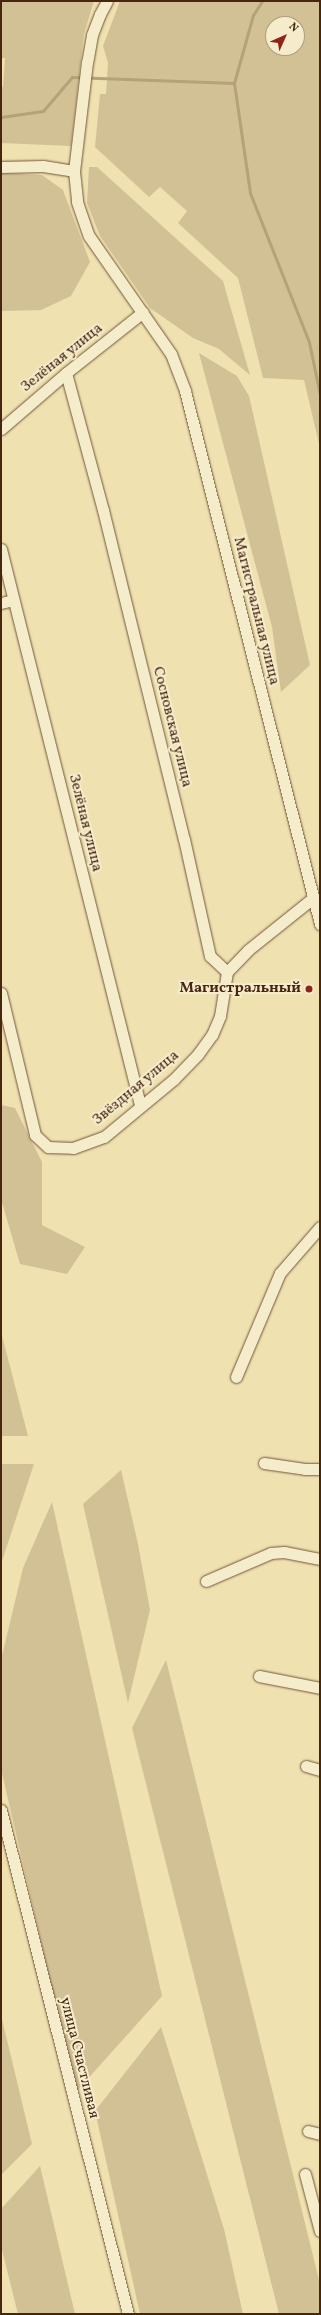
<!DOCTYPE html>
<html>
<head>
<meta charset="utf-8">
<style>
  body { margin:0 }
  #map { position:relative; width:321px; height:2315px; overflow:hidden; background:#efe1b0; font-family:Vollkorn,serif }
  div>[style] { position:absolute }
  [style*='--x'] { left:calc(var(--x)*1px); top:calc(var(--y)*1px); width:calc(var(--w)*1px); rotate:calc(var(--a)*1deg) }
  .green>* { inset:0; background:#d2c195 }
  .stream>* { height:3px; margin:-1.5px; padding:0 1.5px; transform-origin:1.5px; border-radius:1.5px; background:#b6a17a }
  .roads { filter:drop-shadow(0 0 1px #715539) drop-shadow(0 0 1px #715539) }
  .street>* { height:11px; margin:-5.5px; padding:0 5.5px; transform-origin:5.5px; border-radius:5.5px; background:#f5eccc }
  .dots>* { width:11px; height:11px; translate:-50% -50%; box-sizing:border-box; border:2px solid #f5eccc; border-radius:50% }
  span { translate:-50% -50%; white-space:nowrap; text-align:center; line-height:1.15; -webkit-text-stroke:4px #f5eccc; paint-order:stroke }
  .street-label { font-size:15px; color:#472611 }
  .poi-label { font-size:15px; color:#472611; font-weight:700 }
  .right { translate:-100% -50%; text-align:right }
  .frame { position:absolute; inset:0; border:2px solid #472611; pointer-events:none }
  .north { position:absolute; left:265px; top:16px; width:40px; height:40px; box-sizing:border-box; background:#f5eccc; border:1px solid #af9d81; border-radius:50%; rotate:45deg; font-size:11px; font-weight:700; line-height:16px; text-align:center; color:#472611 }
  .north::after { content:''; display:block; margin:auto; width:14px; height:18px; background:#8f2418; clip-path:polygon(50% 0,100% 100%,50% 72%,0 100%) }
</style>
</head>
<body>
<div id="map">
  <div class="green">
    <div style="clip-path:polygon(1px 1px,94px 1px,84px 34px,71px 146px,1px 143px,1px 87px,3px 87px,5px 58px,1px 58px)"></div>
    <div style="clip-path:polygon(evenodd,120px 1px,320px 1px,320px 448px,304px 380px,263px 378px,238px 278px,178px 223px,187px 211px,160px 187px,149px 197px,95px 147px,100px 94px,106px 94px,108px 63px,103px 46px,120px 1px,273px 24px,297px 24px,297px 48px,273px 48px,273px 24px)"></div>
    <div style="clip-path:polygon(89px 167px,97px 167px,223px 281px,250px 375px,219px 349px,193px 338px,150px 308px,100px 236px,87px 203px)"></div>
    <div style="clip-path:polygon(1px 173px,42px 175px,63px 190px,90px 262px,71px 296px,41px 310px,1px 311px)"></div>
    <div style="clip-path:polygon(199px 353px,237px 376px,249px 396px,310px 665px,281px 692px,272px 627px)"></div>
    <div style="clip-path:polygon(1px 1105px,15px 1108px,42px 1162px,42px 1225px,85px 1247px,67px 1274px,20px 1264px,1px 1199px)"></div>
    <div style="clip-path:polygon(1px 1332px,28px 1436px,1px 1436px)"></div>
    <div style="clip-path:polygon(1px 1464px,34px 1464px,1px 1564px)"></div>
    <div style="clip-path:polygon(121px 1470px,138px 1544px,150px 1610px,128px 1703px,83px 1504px)"></div>
    <div style="clip-path:polygon(52px 1502px,162px 1996px,76px 2092px,1px 1769px,1px 1660px,23px 1568px)"></div>
    <div style="clip-path:polygon(166px 1660px,320px 2284px,320px 2314px,279px 2314px,132px 1728px)"></div>
    <div style="clip-path:polygon(1px 2015px,32px 2144px,1px 2175px)"></div>
    <div style="clip-path:polygon(161px 2027px,224px 2229px,243px 2314px,140px 2314px,95px 2111px)"></div>
    <div style="clip-path:polygon(40px 2166px,75px 2314px,18px 2314px,1px 2246px,1px 2209px)"></div>
  </div>
  <div class="stream">
    <div style="--x:234;--y:83;--w:111;--a:81.7"></div>
    <div style="--x:250;--y:193;--w:160;--a:68.4"></div>
    <div style="--x:309;--y:342;--w:54;--a:78.3"></div>
    <div style="--x:1;--y:117;--w:42;--a:-8.1"></div>
    <div style="--x:43;--y:111;--w:45;--a:-49.5"></div>
    <div style="--x:72;--y:77;--w:162;--a:2.1"></div>
    <div style="--x:234;--y:83;--w:71;--a:-74.4"></div>
    <div style="--x:253;--y:15;--w:17;--a:-57"></div>
  </div>
  <div class="roads">
    <div class="street">
      <div style="--x:107;--y:1;--w:15;--a:118"></div>
      <div style="--x:100;--y:14;--w:22;--a:111"></div>
      <div style="--x:92;--y:35;--w:27;--a:100"></div>
      <div style="--x:87;--y:62;--w:110;--a:96.8"></div>
      <div style="--x:74;--y:171;--w:31;--a:84"></div>
      <div style="--x:77;--y:202;--w:36;--a:71"></div>
      <div style="--x:89;--y:236;--w:144;--a:55.2"></div>
      <div style="--x:171;--y:354;--w:40;--a:69"></div>
      <div style="--x:185;--y:391;--w:550;--a:75.79"></div>
      <div style="--x:1;--y:167;--w:42;--a:-1.4"></div>
      <div style="--x:43;--y:166;--w:31;--a:9"></div>
      <div style="--x:66;--y:373;--w:142;--a:74.9"></div>
      <div style="--x:103;--y:510;--w:339;--a:76.2"></div>
      <div style="--x:184;--y:839;--w:120;--a:77.5"></div>
      <div style="--x:210;--y:956;--w:23;--a:43"></div>
      <div style="--x:227;--y:972;--w:30;--a:-46"></div>
      <div style="--x:248;--y:950;--w:83;--a:-38.7"></div>
      <div style="--x:1;--y:429;--w:86;--a:-40.7"></div>
      <div style="--x:66;--y:373;--w:98;--a:-38.4"></div>
      <div style="--x:1;--y:549;--w:573;--a:75.96"></div>
      <div style="--x:1;--y:603;--w:12;--a:-14"></div>
      <div style="--x:1;--y:993;--w:146;--a:76.5"></div>
      <div style="--x:35;--y:1135;--w:18;--a:43"></div>
      <div style="--x:48;--y:1147;--w:25;--a:2"></div>
      <div style="--x:73;--y:1148;--w:33;--a:-20"></div>
      <div style="--x:104;--y:1137;--w:91;--a:-39.6"></div>
      <div style="--x:174;--y:1079;--w:35;--a:-46"></div>
      <div style="--x:198;--y:1054;--w:24;--a:-54"></div>
      <div style="--x:212;--y:1035;--w:21;--a:-67"></div>
      <div style="--x:220;--y:1016;--w:45;--a:-81"></div>
      <div style="--x:236;--y:1377;--w:113;--a:-67.1"></div>
      <div style="--x:280;--y:1273;--w:61;--a:-49"></div>
      <div style="--x:264;--y:1463;--w:41;--a:8.3"></div>
      <div style="--x:305;--y:1469;--w:15;--a:0"></div>
      <div style="--x:206;--y:1581;--w:71;--a:-23.3"></div>
      <div style="--x:271;--y:1553;--w:13;--a:-4"></div>
      <div style="--x:284;--y:1552;--w:37;--a:11"></div>
      <div style="--x:259;--y:1676;--w:62;--a:11.1"></div>
      <div style="--x:306;--y:1766;--w:15;--a:16"></div>
      <div style="--x:1;--y:1810;--w:520;--a:75.86"></div>
      <div style="--x:308;--y:2131;--w:12;--a:14"></div>
      <div style="--x:305;--y:2174;--w:59;--a:75.3"></div>
    </div>
  </div>
  <div class="dots">
    <div style="left:309px;top:989px;background:#8f2418"></div>
  </div>
  <div class="street-label">
    <span style="left:62px;top:358px;rotate:-39deg">Зелёная улица</span>
    <span style="left:256px;top:611px;rotate:76deg">Магистральная улица</span>
    <span style="left:172px;top:727px;rotate:76deg">Сосновская улица</span>
    <span style="left:85px;top:823px;rotate:76deg">Зелёная улица</span>
    <span style="left:136px;top:1088px;rotate:-40deg">Звёздная улица</span>
    <span style="left:79px;top:2058px;rotate:76deg">улица Счастливая</span>
  </div>
  <div class="poi-label">
    <span class="right" style="left:301px;top:989px">Магистральный</span>
  </div>
  <div class="frame"></div>
  <div class="north">N</div>
</div>
</body>
</html>
